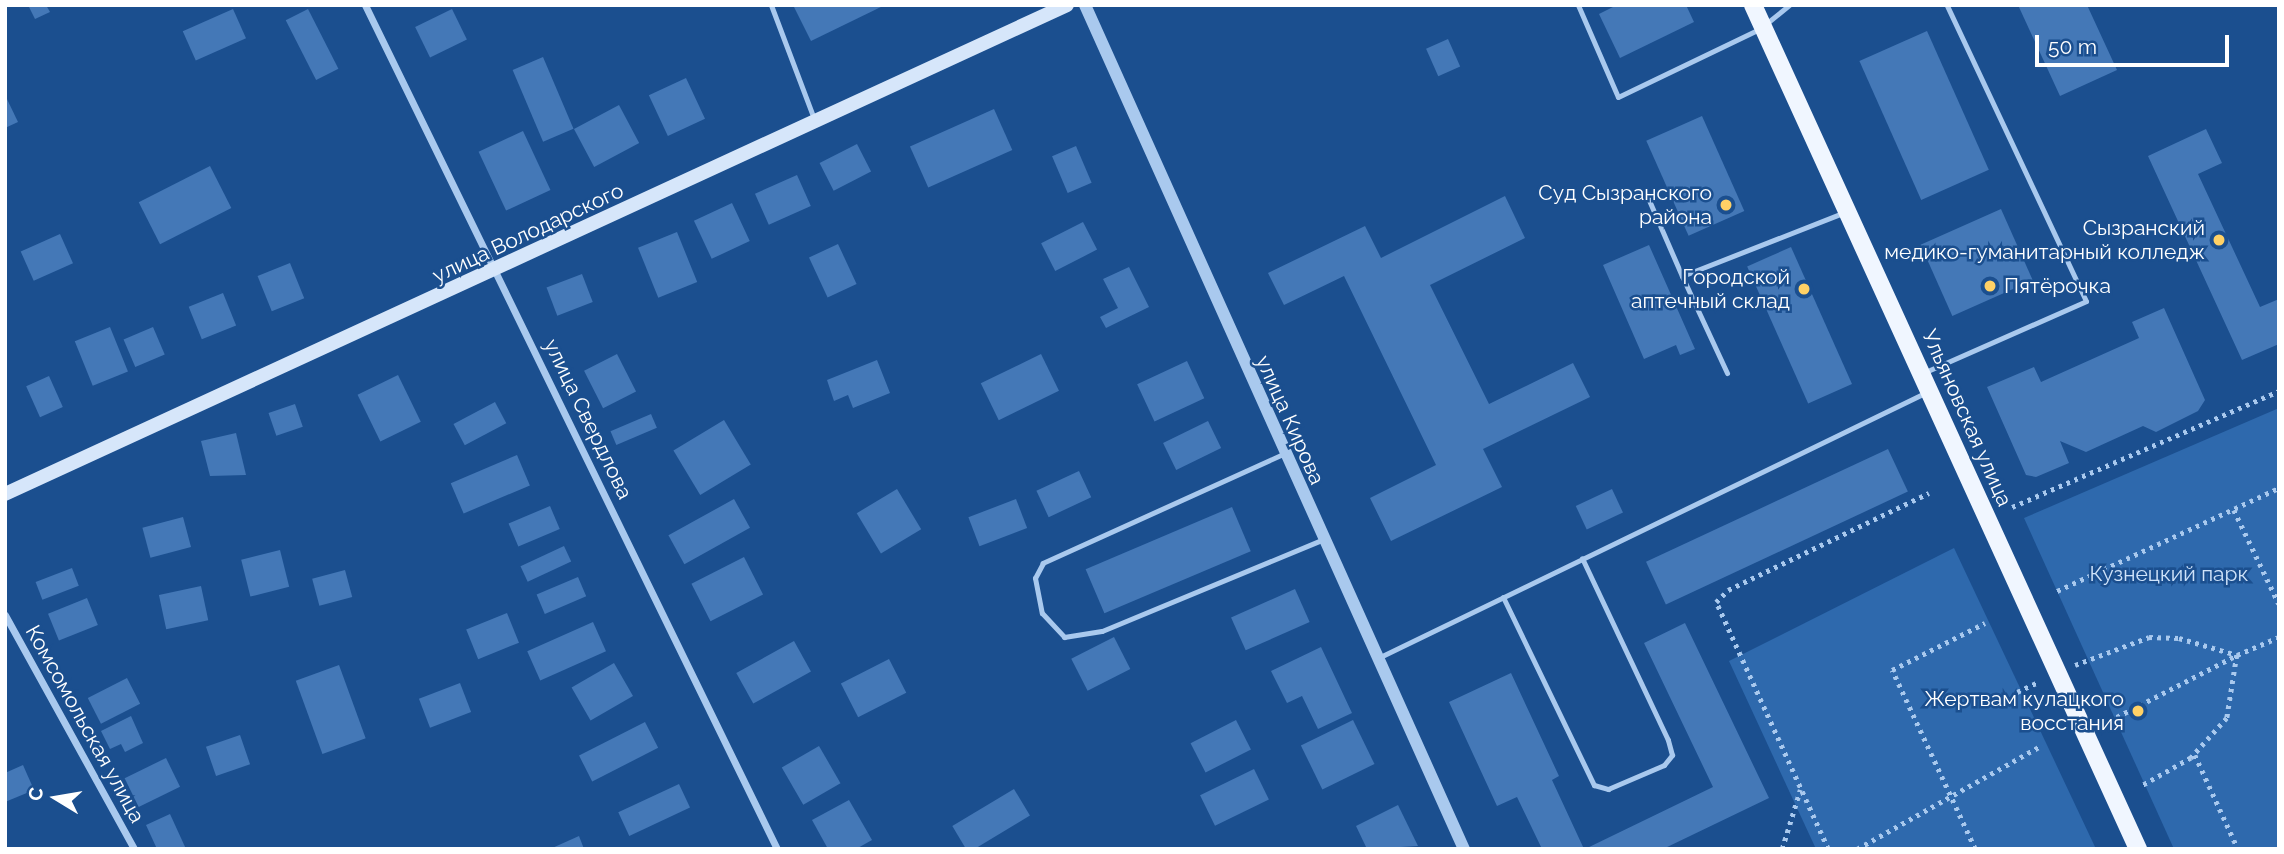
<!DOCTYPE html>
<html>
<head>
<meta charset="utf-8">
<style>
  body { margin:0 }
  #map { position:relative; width:2284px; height:854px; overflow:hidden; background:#1b4f8f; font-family:Raleway,sans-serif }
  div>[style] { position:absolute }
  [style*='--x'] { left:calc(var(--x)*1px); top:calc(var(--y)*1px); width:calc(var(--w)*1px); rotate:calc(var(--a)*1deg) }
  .green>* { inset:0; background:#2e69ad }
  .building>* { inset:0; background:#4478b7; transform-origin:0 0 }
  .path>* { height:4.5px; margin-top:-2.25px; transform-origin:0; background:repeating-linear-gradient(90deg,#a9c9ee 0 3.5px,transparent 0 8.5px) }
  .service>* { height:5px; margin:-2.5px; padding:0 2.5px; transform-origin:2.5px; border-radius:2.5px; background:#a9c9ee }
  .minor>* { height:7px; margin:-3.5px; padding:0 3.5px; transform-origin:3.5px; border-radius:3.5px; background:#a9c9ee }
  .tertiary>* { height:12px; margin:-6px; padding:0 6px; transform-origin:6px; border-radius:6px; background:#a9c9ee }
  .secondary>* { height:14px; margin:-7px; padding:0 7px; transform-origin:7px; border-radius:7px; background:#d6e6fa }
  .primary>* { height:18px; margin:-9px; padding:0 9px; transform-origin:9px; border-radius:9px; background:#f0f6ff }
  .dots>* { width:19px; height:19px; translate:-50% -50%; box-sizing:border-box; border:4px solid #1b4f8f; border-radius:50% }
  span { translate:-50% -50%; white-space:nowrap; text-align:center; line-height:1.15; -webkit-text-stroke:5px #1b4f8f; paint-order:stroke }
  .poi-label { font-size:21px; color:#fff }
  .right { translate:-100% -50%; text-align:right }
  .left { translate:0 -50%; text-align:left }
  .street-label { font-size:21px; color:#fff }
  .park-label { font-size:21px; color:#cfe3fa }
  .frame { position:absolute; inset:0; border:7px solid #fff; pointer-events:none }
  .north { position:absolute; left:21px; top:763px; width:70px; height:70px; -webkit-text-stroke:5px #1b4f8f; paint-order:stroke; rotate:281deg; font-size:19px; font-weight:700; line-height:28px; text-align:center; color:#fff }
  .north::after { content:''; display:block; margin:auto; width:24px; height:32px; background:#fff; clip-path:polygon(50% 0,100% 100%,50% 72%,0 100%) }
  .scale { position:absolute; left:2035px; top:35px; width:194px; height:32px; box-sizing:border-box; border:4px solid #fff; border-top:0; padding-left:9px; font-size:21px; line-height:24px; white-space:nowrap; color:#fff; -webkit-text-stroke:5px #1b4f8f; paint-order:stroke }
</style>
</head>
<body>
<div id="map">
  <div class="green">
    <div style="clip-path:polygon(2279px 408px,2279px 849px,2174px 849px,2024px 518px)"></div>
    <div style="clip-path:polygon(1954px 548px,2096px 849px,1816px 849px,1729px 661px)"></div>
  </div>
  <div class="building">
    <div style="clip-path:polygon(28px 5px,46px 5px,50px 12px,35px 19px)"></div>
    <div style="clip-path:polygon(793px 5px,885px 5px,811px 41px)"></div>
    <div style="clip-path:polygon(1617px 5px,1686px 5px,1694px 22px,1620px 58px,1599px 14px)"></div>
    <div style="clip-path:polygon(2018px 5px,2087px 5px,2117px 70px,2060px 96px)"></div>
    <div style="left:233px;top:9px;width:32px;height:55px;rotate:66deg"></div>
    <div style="left:308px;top:9px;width:67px;height:25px;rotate:63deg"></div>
    <div style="left:452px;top:9px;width:34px;height:41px;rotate:64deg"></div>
    <div style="left:1927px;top:31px;width:152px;height:74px;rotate:66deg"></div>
    <div style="left:1448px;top:39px;width:30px;height:24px;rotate:66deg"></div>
    <div style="left:543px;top:57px;width:78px;height:33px;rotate:67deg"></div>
    <div style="left:686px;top:78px;width:45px;height:41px;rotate:65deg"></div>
    <div style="clip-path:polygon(5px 95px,18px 122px,5px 128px)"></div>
    <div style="left:619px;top:105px;width:43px;height:51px;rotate:62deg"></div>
    <div style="left:994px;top:109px;width:45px;height:92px;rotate:66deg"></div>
    <div style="left:1702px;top:116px;width:104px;height:61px;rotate:66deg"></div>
    <div style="clip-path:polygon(2206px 129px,2222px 163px,2198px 174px,2260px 307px,2279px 299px,2279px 344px,2242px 360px,2148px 156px)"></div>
    <div style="left:523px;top:131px;width:65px;height:49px;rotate:65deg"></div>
    <div style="left:857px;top:144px;width:31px;height:42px;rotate:63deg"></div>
    <div style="left:1076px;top:146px;width:40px;height:26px;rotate:67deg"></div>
    <div style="left:210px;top:166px;width:47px;height:80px;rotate:63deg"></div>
    <div style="left:797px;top:175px;width:34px;height:46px;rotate:66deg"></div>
    <div style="clip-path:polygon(1505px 196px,1525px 238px,1430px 285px,1489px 404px,1573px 363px,1590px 397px,1483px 449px,1502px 487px,1391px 541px,1370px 498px,1436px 465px,1344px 276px,1284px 305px,1268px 273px,1365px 226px,1381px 258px)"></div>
    <div style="left:732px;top:203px;width:42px;height:42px;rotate:65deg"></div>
    <div style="left:2001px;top:209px;width:78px;height:88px;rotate:66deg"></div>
    <div style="left:1083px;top:222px;width:31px;height:47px;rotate:63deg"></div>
    <div style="left:677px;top:232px;width:54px;height:42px;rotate:68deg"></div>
    <div style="left:60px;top:234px;width:32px;height:43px;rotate:66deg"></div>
    <div style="left:838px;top:244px;width:44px;height:32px;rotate:65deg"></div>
    <div style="clip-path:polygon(1649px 245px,1695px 349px,1680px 355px,1676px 345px,1644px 359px,1603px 265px)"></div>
    <div style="left:1791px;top:247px;width:150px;height:48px;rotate:66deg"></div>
    <div style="left:290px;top:263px;width:38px;height:35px;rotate:68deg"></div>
    <div style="clip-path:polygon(1129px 267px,1149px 307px,1106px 328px,1100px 317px,1118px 308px,1103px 279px)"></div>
    <div style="left:582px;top:274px;width:30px;height:38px;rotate:69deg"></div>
    <div style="left:223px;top:293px;width:35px;height:37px;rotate:68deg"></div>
    <div style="clip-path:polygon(2164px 308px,2205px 400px,2198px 411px,2156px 432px,2143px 426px,2086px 452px,2060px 441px,2069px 463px,2036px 477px,2026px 475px,1987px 387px,2034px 367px,2041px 382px,2139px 338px,2132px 322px)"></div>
    <div style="left:110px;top:327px;width:48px;height:38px;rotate:68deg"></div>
    <div style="left:153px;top:327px;width:30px;height:32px;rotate:67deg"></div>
    <div style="left:617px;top:354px;width:42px;height:37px;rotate:63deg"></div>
    <div style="left:1041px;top:354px;width:41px;height:67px;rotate:64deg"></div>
    <div style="clip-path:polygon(877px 360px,890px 393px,853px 408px,848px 395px,834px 401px,827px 380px)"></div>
    <div style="left:1187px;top:361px;width:41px;height:55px;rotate:65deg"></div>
    <div style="left:398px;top:375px;width:52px;height:45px;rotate:64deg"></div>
    <div style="left:49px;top:376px;width:34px;height:25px;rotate:66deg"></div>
    <div style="left:495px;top:402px;width:24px;height:47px;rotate:62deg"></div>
    <div style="left:295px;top:404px;width:24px;height:28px;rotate:71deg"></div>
    <div style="left:651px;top:414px;width:15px;height:44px;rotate:67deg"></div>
    <div style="left:724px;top:420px;width:52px;height:59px;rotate:59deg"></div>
    <div style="left:1208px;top:421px;width:30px;height:50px;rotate:64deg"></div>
    <div style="clip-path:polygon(236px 433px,246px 475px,210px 476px,201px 441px)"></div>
    <div style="left:1888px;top:449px;width:47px;height:267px;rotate:65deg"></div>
    <div style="left:517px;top:455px;width:33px;height:72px;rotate:67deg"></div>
    <div style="left:1079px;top:471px;width:29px;height:47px;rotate:65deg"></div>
    <div style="left:897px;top:489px;width:47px;height:47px;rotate:59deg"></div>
    <div style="left:1612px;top:489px;width:26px;height:40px;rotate:65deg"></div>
    <div style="left:734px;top:499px;width:33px;height:75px;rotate:61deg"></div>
    <div style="left:1016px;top:499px;width:31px;height:51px;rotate:69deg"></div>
    <div style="left:550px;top:506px;width:25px;height:45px;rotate:67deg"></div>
    <div style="left:1232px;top:507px;width:48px;height:159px;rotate:67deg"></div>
    <div style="left:183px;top:517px;width:31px;height:42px;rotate:75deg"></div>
    <div style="left:564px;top:546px;width:17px;height:48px;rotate:65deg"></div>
    <div style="left:280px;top:550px;width:38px;height:40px;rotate:76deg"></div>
    <div style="left:744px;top:557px;width:42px;height:59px;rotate:63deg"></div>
    <div style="left:72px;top:568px;width:19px;height:39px;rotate:69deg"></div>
    <div style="left:345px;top:570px;width:28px;height:34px;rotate:75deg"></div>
    <div style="left:578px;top:577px;width:21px;height:45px;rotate:67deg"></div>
    <div style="left:201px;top:586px;width:35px;height:43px;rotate:78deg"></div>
    <div style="left:1295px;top:589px;width:36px;height:70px;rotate:66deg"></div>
    <div style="left:87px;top:598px;width:29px;height:42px;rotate:68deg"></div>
    <div style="left:507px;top:613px;width:32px;height:44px;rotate:68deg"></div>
    <div style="left:593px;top:622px;width:32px;height:72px;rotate:66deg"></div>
    <div style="clip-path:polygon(1685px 623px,1769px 798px,1663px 849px,1585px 849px,1713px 787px,1644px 643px)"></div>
    <div style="left:1114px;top:637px;width:36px;height:48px;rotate:63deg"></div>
    <div style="left:794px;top:641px;width:35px;height:66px;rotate:61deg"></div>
    <div style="clip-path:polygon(1321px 647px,1352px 713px,1318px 729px,1302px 696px,1287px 703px,1271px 671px)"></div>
    <div style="left:889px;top:659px;width:38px;height:54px;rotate:63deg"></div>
    <div style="left:614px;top:663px;width:38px;height:49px;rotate:60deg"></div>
    <div style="left:339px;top:665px;width:78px;height:46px;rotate:70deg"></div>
    <div style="clip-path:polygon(1511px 673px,1559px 776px,1552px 780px,1584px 849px,1542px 849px,1517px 797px,1497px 806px,1449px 702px)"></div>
    <div style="left:127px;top:678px;width:29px;height:44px;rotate:63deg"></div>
    <div style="left:460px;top:683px;width:31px;height:44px;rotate:69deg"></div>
    <div style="clip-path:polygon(131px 716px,143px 743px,125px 752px,121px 744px,110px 749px,101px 731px)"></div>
    <div style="left:1236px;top:720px;width:33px;height:51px;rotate:63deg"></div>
    <div style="left:1353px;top:720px;width:49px;height:58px;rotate:64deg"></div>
    <div style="left:645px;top:722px;width:29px;height:74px;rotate:63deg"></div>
    <div style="left:240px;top:735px;width:31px;height:36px;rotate:71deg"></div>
    <div style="left:819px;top:746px;width:43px;height:43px;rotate:60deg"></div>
    <div style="left:166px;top:758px;width:32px;height:46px;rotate:64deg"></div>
    <div style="clip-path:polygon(23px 765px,34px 790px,5px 802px,5px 773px)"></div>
    <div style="left:1254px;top:769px;width:34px;height:60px;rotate:64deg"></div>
    <div style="left:679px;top:784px;width:26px;height:67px;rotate:65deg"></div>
    <div style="left:1014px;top:789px;width:31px;height:72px;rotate:59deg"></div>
    <div style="clip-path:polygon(849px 800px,872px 840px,856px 849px,828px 849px,812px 820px)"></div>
    <div style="clip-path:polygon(1398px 805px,1418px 846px,1367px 849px,1356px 826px)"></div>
    <div style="clip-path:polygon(170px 814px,186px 849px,157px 849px,146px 825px)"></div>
    <div style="clip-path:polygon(579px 836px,584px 849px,550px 849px)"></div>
  </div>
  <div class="path">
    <div style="--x:2012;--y:507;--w:291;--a:-23.5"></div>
    <div style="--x:2234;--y:510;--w:104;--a:64.4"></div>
    <div style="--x:2057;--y:591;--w:245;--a:-24.9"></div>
    <div style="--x:2075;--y:665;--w:79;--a:-20.7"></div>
    <div style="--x:2149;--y:637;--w:30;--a:2"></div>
    <div style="--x:2179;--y:638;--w:60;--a:16.3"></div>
    <div style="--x:2237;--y:655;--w:46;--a:-23.2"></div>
    <div style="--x:2017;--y:692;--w:23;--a:-25"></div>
    <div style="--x:2109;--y:721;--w:144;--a:-27.3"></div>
    <div style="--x:2237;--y:655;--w:64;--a:99"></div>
    <div style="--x:2227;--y:718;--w:54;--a:132"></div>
    <div style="--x:2191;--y:758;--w:59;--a:150.4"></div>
    <div style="--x:2195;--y:755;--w:103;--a:65.4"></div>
    <div style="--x:1782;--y:849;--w:62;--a:-73"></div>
    <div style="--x:1828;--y:849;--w:271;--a:-114.4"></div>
    <div style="--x:1716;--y:602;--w:17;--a:-45"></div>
    <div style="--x:1728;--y:590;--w:223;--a:-25.8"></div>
    <div style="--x:1857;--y:849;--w:212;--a:-29.3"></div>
    <div style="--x:1975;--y:849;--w:197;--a:-114.9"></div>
    <div style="--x:1892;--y:670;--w:104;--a:-26.8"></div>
  </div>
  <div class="service">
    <div style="--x:771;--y:5;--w:122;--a:69.3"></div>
    <div style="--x:1578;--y:5;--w:100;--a:66.5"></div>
    <div style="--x:1618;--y:97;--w:157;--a:-25.7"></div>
    <div style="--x:1767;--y:23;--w:28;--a:-39"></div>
    <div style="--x:1645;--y:191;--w:93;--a:66.5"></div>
    <div style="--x:1682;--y:276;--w:175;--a:-21.4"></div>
    <div style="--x:1682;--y:276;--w:107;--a:65.1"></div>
    <div style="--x:1923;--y:373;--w:178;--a:-23.8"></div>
    <div style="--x:2086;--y:301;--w:327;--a:-115.2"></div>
    <div style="--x:1283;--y:454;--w:264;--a:155.6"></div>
    <div style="--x:1043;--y:563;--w:17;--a:118"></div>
    <div style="--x:1035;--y:578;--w:36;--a:79"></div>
    <div style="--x:1042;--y:613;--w:33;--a:47"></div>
    <div style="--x:1064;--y:637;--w:38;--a:-9"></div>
    <div style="--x:1102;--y:631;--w:238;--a:-22.5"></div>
    <div style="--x:1503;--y:597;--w:209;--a:64.2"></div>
    <div style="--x:1594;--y:785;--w:15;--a:16"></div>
    <div style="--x:1608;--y:789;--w:61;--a:-23.2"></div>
    <div style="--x:1664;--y:765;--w:13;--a:-51"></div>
    <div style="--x:1672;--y:755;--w:16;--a:-105"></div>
    <div style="--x:1668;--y:740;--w:201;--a:-115.3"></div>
    <div style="--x:1380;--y:657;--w:606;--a:-25.85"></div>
  </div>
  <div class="minor">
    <div style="--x:365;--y:5;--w:939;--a:63.98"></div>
    <div style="--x:5;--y:615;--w:267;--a:61.1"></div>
  </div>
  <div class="tertiary">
    <div style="--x:1085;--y:5;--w:925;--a:65.82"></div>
  </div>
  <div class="secondary">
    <div style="--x:5;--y:494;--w:1169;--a:-24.72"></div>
  </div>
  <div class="primary">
    <div style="--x:1753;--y:5;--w:928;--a:65.48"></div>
  </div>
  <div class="dots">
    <div style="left:1726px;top:205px;background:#ffd166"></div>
    <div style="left:2219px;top:240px;background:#ffd166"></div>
    <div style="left:1990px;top:286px;background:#ffd166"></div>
    <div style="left:1804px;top:289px;background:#ffd166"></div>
    <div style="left:2138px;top:711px;background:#ffd166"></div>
  </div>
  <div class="poi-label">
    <span class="right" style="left:1712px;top:205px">Суд Сызранского<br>района</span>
    <span class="right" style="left:2205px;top:240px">Сызранский<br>медико-гуманитарный колледж</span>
    <span class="right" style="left:1790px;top:289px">Городской<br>аптечный склад</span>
    <span class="left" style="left:2004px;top:286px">Пятёрочка</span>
    <span class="right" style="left:2124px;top:711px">Жертвам кулацкого<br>восстания</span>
  </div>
  <div class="street-label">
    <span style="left:528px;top:233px;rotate:-25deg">улица Володарского</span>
    <span style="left:1967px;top:418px;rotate:66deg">Ульяновская улица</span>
    <span style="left:588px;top:419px;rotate:64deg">улица Свердлова</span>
    <span style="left:1290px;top:420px;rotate:66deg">улица Кирова</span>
    <span style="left:85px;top:724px;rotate:61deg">Комсомольская улица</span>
  </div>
  <div class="park-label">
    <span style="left:2169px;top:574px">Кузнецкий парк</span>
  </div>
  <div class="frame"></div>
  <div class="north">С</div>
  <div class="scale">50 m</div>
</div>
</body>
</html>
